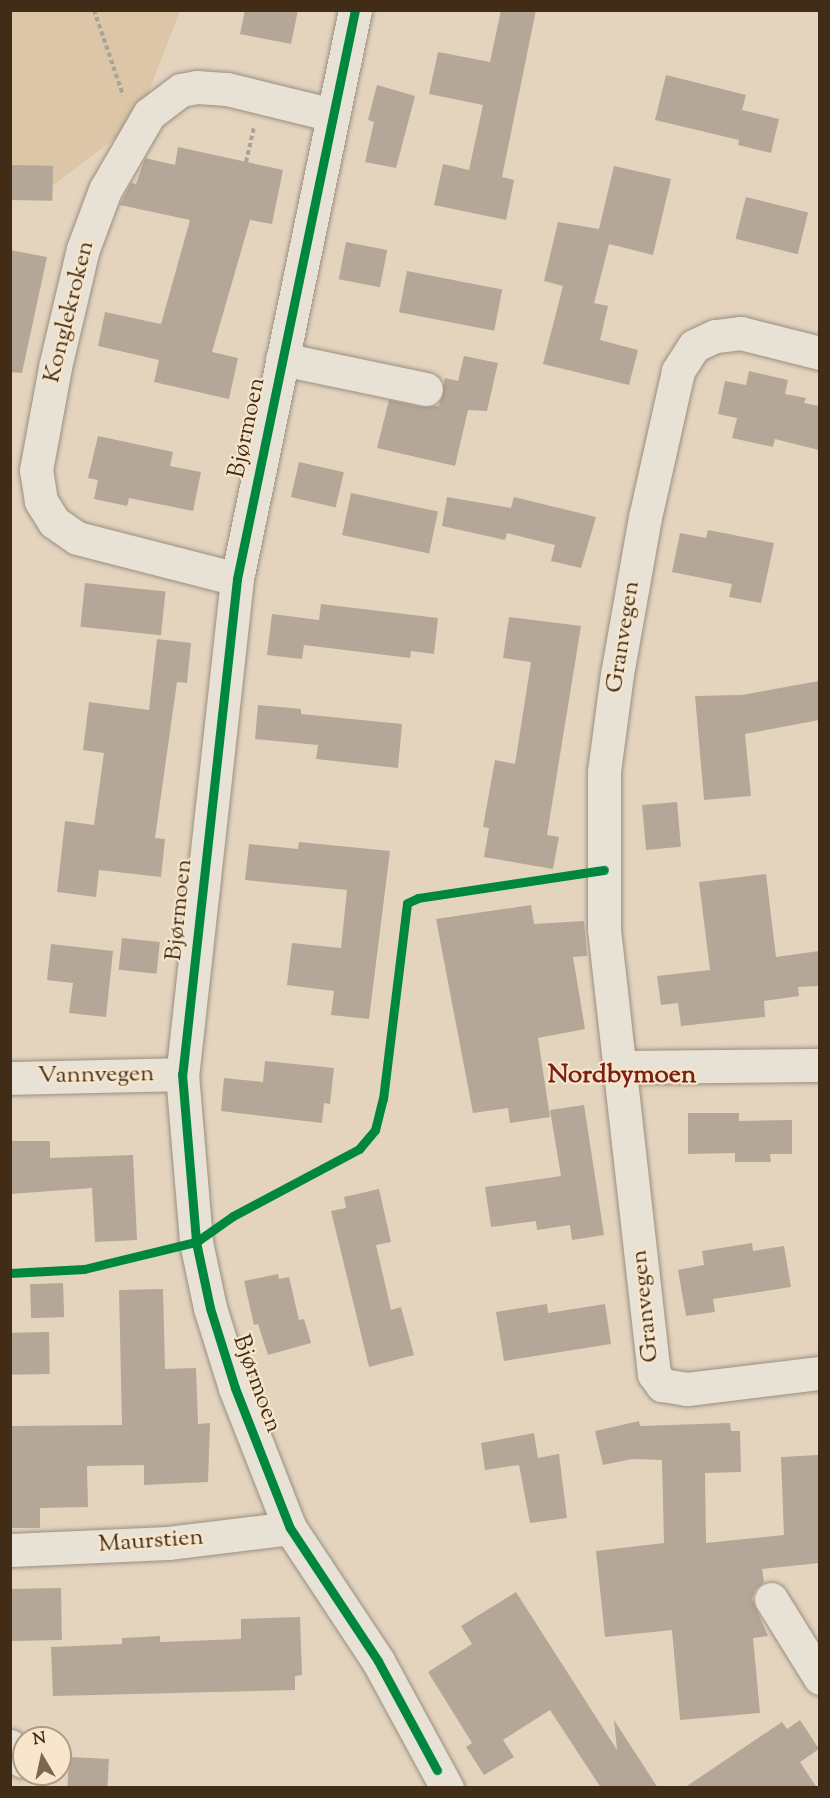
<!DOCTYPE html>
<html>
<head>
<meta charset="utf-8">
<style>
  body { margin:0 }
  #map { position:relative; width:830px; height:1798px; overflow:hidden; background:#e4d4be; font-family:"Sorts Mill Goudy",serif }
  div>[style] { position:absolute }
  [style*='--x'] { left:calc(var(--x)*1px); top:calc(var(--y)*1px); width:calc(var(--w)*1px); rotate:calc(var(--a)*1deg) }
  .green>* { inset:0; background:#dcc6a7 }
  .building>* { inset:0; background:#b4a798; transform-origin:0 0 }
  .path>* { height:4px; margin-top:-2px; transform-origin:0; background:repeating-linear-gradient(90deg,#aaa398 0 4.5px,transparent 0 7.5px) }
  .roads { filter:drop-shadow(0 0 2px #9a8f80) drop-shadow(0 0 2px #9a8f80) }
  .minor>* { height:33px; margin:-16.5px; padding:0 16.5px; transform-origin:16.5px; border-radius:16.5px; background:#e8e1d5 }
  .cycleway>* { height:9px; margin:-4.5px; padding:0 4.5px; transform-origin:4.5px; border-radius:4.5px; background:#00873e }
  span { translate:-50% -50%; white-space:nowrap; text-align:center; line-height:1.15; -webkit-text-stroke:4.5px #f7e6cb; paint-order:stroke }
  .street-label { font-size:24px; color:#412c18 }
  .neighbourhood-label { font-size:26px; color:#7a1f14; font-weight:700 }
  .frame { position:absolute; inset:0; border:12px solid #412c18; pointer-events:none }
  .north { position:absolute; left:12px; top:1726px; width:60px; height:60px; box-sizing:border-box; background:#f7e6cb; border:2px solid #ae9c83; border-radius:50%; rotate:351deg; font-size:16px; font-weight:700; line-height:24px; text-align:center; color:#412c18 }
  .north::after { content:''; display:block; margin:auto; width:21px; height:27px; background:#7a6752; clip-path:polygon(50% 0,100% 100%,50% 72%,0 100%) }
</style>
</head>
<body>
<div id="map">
  <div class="green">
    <div style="clip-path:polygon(10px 11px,180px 11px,137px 122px,44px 192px,11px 193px)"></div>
  </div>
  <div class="building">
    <div style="clip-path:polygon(245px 10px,298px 10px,291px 44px,240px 34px)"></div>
    <div style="clip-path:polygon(501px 10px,536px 10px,502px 177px,514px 180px,506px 220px,434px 205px,443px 164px,469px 170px,483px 105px,429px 94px,438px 52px,490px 62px)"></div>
    <div style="clip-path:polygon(666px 75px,746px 95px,742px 110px,779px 119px,771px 153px,738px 145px,739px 140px,655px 120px)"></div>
    <div style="clip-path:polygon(377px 85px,415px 96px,396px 168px,365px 162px,374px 122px,368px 120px)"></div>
    <div style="clip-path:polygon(178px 147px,283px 170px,272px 224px,250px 220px,212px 352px,238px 358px,229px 399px,154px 382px,159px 360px,98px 346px,105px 312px,161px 324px,190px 220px,120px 205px,131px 183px,136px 184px,145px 158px,175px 165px)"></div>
    <div style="left:10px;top:165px;width:43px;height:35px;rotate:1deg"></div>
    <div style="clip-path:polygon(614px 166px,671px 179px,653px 255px,609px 244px,594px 303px,608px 306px,600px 340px,638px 350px,629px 385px,543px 364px,563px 286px,544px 281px,558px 222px,599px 229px)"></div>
    <div style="left:746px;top:197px;width:64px;height:43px;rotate:14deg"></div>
    <div style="left:346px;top:242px;width:42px;height:38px;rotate:11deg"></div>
    <div style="clip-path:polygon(10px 250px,47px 257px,22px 373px,10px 372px)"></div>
    <div style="left:407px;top:271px;width:97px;height:42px;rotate:11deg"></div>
    <div style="clip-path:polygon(464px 356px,498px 363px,487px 411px,468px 410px,455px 466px,377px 448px,389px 400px,422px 407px,439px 406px,445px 378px,458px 381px)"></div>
    <div style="clip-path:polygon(749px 371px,788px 380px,785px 394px,806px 398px,804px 403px,819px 406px,819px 450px,775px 439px,773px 447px,732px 438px,737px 418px,718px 414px,725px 381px,746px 385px)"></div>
    <div style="clip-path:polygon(98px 436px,173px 452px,170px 466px,201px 472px,193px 511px,129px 498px,127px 506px,94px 499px,98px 480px,88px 478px)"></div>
    <div style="left:299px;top:462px;width:46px;height:36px;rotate:13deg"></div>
    <div style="left:351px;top:493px;width:89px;height:43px;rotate:12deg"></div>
    <div style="clip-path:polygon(447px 497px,511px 508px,514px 497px,596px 517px,581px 568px,551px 561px,555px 545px,507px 533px,505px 540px,442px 526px)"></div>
    <div style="clip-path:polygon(708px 530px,774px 543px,761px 603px,729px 597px,732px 584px,672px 572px,680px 533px,706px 538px)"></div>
    <div style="left:85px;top:583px;width:81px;height:44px;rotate:6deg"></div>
    <div style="clip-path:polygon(321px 604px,438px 618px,434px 654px,411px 651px,410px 658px,304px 645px,302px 659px,267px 655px,272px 614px,319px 620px)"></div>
    <div style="clip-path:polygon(509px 617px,581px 626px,547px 835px,559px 837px,553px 869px,484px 857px,489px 828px,483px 827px,495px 760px,515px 764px,531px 662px,503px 658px)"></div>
    <div style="clip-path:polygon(157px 639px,191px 643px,187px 683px,177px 682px,155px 838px,165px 839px,161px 877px,99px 870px,96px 897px,57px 892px,65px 821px,94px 825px,104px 753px,83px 750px,89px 702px,149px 710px)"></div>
    <div style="clip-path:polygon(819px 681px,819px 720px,745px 734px,751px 796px,704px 800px,695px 696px,742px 695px)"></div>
    <div style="clip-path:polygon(258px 705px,301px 709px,301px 714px,402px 724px,398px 768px,316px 759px,318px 745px,255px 739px)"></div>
    <div style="left:677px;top:802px;width:45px;height:35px;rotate:85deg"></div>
    <div style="clip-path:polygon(299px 842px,390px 851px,369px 1019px,331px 1015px,334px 991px,287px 985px,292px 943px,341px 948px,347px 890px,245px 880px,249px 844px,298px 849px)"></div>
    <div style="clip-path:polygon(766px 874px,776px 957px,819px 951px,819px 986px,798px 987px,799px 996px,764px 1001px,765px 1017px,681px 1026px,678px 1003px,661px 1005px,657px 976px,710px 970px,699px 882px)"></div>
    <div style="clip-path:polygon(531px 905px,534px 924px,584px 921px,587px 956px,573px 957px,585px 1029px,538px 1038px,550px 1117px,510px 1123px,508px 1108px,473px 1113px,436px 919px)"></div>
    <div style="left:122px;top:938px;width:38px;height:32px;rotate:6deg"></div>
    <div style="clip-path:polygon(51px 944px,113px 951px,106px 1017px,69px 1013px,73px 983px,47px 980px)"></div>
    <div style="clip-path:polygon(265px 1061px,334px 1068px,330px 1104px,324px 1103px,322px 1123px,221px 1111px,224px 1078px,263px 1082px)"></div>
    <div style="clip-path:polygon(584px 1105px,604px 1235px,572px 1240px,570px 1225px,537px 1230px,536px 1221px,491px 1227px,485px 1187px,561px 1176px,550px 1110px)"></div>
    <div style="clip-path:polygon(688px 1113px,739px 1113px,739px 1121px,792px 1120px,792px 1154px,770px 1154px,771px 1162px,735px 1162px,735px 1153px,688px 1154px)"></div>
    <div style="clip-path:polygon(10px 1141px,50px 1141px,50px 1158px,133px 1155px,137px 1240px,95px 1242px,92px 1188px,10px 1194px)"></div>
    <div style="clip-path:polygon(379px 1189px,391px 1242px,376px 1245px,391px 1310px,401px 1307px,414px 1355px,369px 1367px,331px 1211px,346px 1208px,344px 1197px)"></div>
    <div style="clip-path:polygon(752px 1243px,753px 1251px,784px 1246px,791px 1287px,713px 1299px,715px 1312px,686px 1316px,678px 1270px,704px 1265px,702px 1251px)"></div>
    <div style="clip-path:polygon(278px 1274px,279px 1279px,289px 1277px,299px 1320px,304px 1319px,311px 1343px,268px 1355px,258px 1324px,254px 1325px,244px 1281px)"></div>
    <div style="left:63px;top:1283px;width:34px;height:33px;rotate:88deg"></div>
    <div style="clip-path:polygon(163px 1289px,165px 1369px,196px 1368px,198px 1424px,210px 1423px,208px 1482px,144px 1485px,144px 1465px,87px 1466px,88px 1507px,40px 1508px,40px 1528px,10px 1528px,10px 1426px,122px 1425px,119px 1290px)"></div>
    <div style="clip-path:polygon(547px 1304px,548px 1313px,605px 1304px,611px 1344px,504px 1361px,496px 1312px)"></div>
    <div style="left:49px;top:1332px;width:42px;height:39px;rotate:89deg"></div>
    <div style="clip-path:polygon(639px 1421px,640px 1426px,730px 1423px,731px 1431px,740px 1431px,741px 1472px,705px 1473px,706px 1543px,784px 1535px,781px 1457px,818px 1455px,819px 1563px,762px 1569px,764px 1582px,755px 1590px,752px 1599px,768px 1636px,753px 1638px,760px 1713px,680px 1720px,672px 1630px,605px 1637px,596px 1551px,664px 1543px,662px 1460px,632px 1459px,603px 1465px,595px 1431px)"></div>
    <div style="clip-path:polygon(534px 1433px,538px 1458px,559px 1454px,567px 1518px,530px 1523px,519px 1465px,485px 1470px,481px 1443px)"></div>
    <div style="left:61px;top:1588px;width:52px;height:51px;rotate:89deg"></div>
    <div style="clip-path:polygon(516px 1592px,617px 1750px,614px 1720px,658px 1788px,601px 1788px,550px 1710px,503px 1740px,514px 1757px,484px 1775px,466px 1747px,472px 1743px,428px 1672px,472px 1644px,461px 1626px)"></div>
    <div style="clip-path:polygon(300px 1617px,302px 1675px,295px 1676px,295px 1690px,53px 1696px,51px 1647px,122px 1644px,122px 1638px,160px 1636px,160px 1642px,241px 1639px,241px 1619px)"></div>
    <div style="clip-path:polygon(800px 1720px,819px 1749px,800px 1762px,817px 1788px,684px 1788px,782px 1722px,787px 1729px)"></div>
    <div style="left:69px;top:1757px;width:40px;height:31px;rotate:3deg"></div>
  </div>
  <div class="path">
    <div style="--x:94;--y:10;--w:90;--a:71.2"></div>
    <div style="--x:246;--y:162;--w:36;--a:-77"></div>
  </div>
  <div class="roads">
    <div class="minor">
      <div style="--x:355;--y:10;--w:581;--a:101.72"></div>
      <div style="--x:237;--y:579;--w:498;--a:96.3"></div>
      <div style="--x:182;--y:1074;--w:169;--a:85.2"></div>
      <div style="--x:196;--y:1242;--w:67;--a:78"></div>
      <div style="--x:210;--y:1308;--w:84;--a:72.6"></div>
      <div style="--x:235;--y:1388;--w:150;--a:68.6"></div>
      <div style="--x:290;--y:1528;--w:159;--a:56.5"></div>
      <div style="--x:378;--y:1661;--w:145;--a:61.5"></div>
      <div style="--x:820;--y:353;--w:81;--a:-165.8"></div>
      <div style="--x:741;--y:333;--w:26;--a:173"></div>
      <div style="--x:715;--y:336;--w:23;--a:155"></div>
      <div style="--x:694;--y:346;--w:30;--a:123"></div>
      <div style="--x:678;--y:371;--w:150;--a:102.7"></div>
      <div style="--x:645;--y:517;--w:159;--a:100.1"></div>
      <div style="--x:617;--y:674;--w:99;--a:97.6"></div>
      <div style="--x:604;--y:772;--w:157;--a:90"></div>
      <div style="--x:604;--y:929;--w:448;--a:83.6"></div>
      <div style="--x:654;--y:1374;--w:14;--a:54"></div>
      <div style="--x:662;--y:1385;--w:25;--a:9"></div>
      <div style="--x:687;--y:1389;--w:134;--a:-6.9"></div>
      <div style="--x:282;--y:359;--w:147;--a:11.8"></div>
      <div style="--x:237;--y:579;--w:165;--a:-165.6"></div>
      <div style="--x:77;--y:538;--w:28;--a:-145"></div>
      <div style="--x:54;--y:522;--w:25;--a:-122"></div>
      <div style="--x:41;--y:501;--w:31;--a:-99"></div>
      <div style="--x:36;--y:470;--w:105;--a:-79.5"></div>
      <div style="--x:55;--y:367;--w:121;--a:-76.7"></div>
      <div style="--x:83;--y:249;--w:63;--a:-69.6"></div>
      <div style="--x:105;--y:190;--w:88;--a:-59.9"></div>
      <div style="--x:149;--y:114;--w:40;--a:-37"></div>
      <div style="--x:181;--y:90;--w:16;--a:-11"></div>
      <div style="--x:197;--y:87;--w:30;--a:4"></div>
      <div style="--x:227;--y:89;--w:109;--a:13.8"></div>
      <div style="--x:621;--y:1067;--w:199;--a:-0.6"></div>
      <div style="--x:10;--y:1078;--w:172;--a:-1.3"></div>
      <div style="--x:10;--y:1550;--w:158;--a:-2.5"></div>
      <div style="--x:168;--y:1543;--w:123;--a:-7"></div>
      <div style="--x:771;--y:1599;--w:93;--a:58.2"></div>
      <div style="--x:10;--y:1746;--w:19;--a:51"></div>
    </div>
  </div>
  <div class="cycleway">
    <div style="--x:355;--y:10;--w:581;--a:101.72"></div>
    <div style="--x:237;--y:579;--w:498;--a:96.3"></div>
    <div style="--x:182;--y:1074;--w:169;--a:85.2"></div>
    <div style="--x:196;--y:1242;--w:67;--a:78"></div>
    <div style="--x:210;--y:1308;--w:84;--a:72.6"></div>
    <div style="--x:235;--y:1388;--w:150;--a:68.6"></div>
    <div style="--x:290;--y:1528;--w:159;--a:56.5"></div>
    <div style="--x:378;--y:1661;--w:124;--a:61.6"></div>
    <div style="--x:10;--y:1273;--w:74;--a:-3.1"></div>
    <div style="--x:84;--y:1269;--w:115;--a:-13.6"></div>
    <div style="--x:196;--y:1242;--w:45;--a:-35.1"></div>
    <div style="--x:233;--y:1216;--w:143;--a:-28"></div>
    <div style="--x:359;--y:1149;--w:25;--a:-50"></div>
    <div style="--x:375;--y:1130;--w:32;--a:-76"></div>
    <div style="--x:383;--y:1099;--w:197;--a:-83"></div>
    <div style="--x:407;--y:903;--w:12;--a:-24"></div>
    <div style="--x:418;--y:898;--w:188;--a:-8.6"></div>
  </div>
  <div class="street-label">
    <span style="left:70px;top:312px;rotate:-76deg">Konglekroken</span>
    <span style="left:248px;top:428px;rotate:-78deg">Bjørmoen</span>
    <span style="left:624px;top:637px;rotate:-81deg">Granvegen</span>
    <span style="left:180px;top:910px;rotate:-84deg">Bjørmoen</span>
    <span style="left:96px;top:1076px;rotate:-1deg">Vannvegen</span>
    <span style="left:646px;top:1306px;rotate:-96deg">Granvegen</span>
    <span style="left:256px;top:1384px;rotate:70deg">Bjørmoen</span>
    <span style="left:151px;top:1542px;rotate:-4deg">Maurstien</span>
  </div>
  <div class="neighbourhood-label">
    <span style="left:622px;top:1076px">Nordbymoen</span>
  </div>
  <div class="frame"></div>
  <div class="north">N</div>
</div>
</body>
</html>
